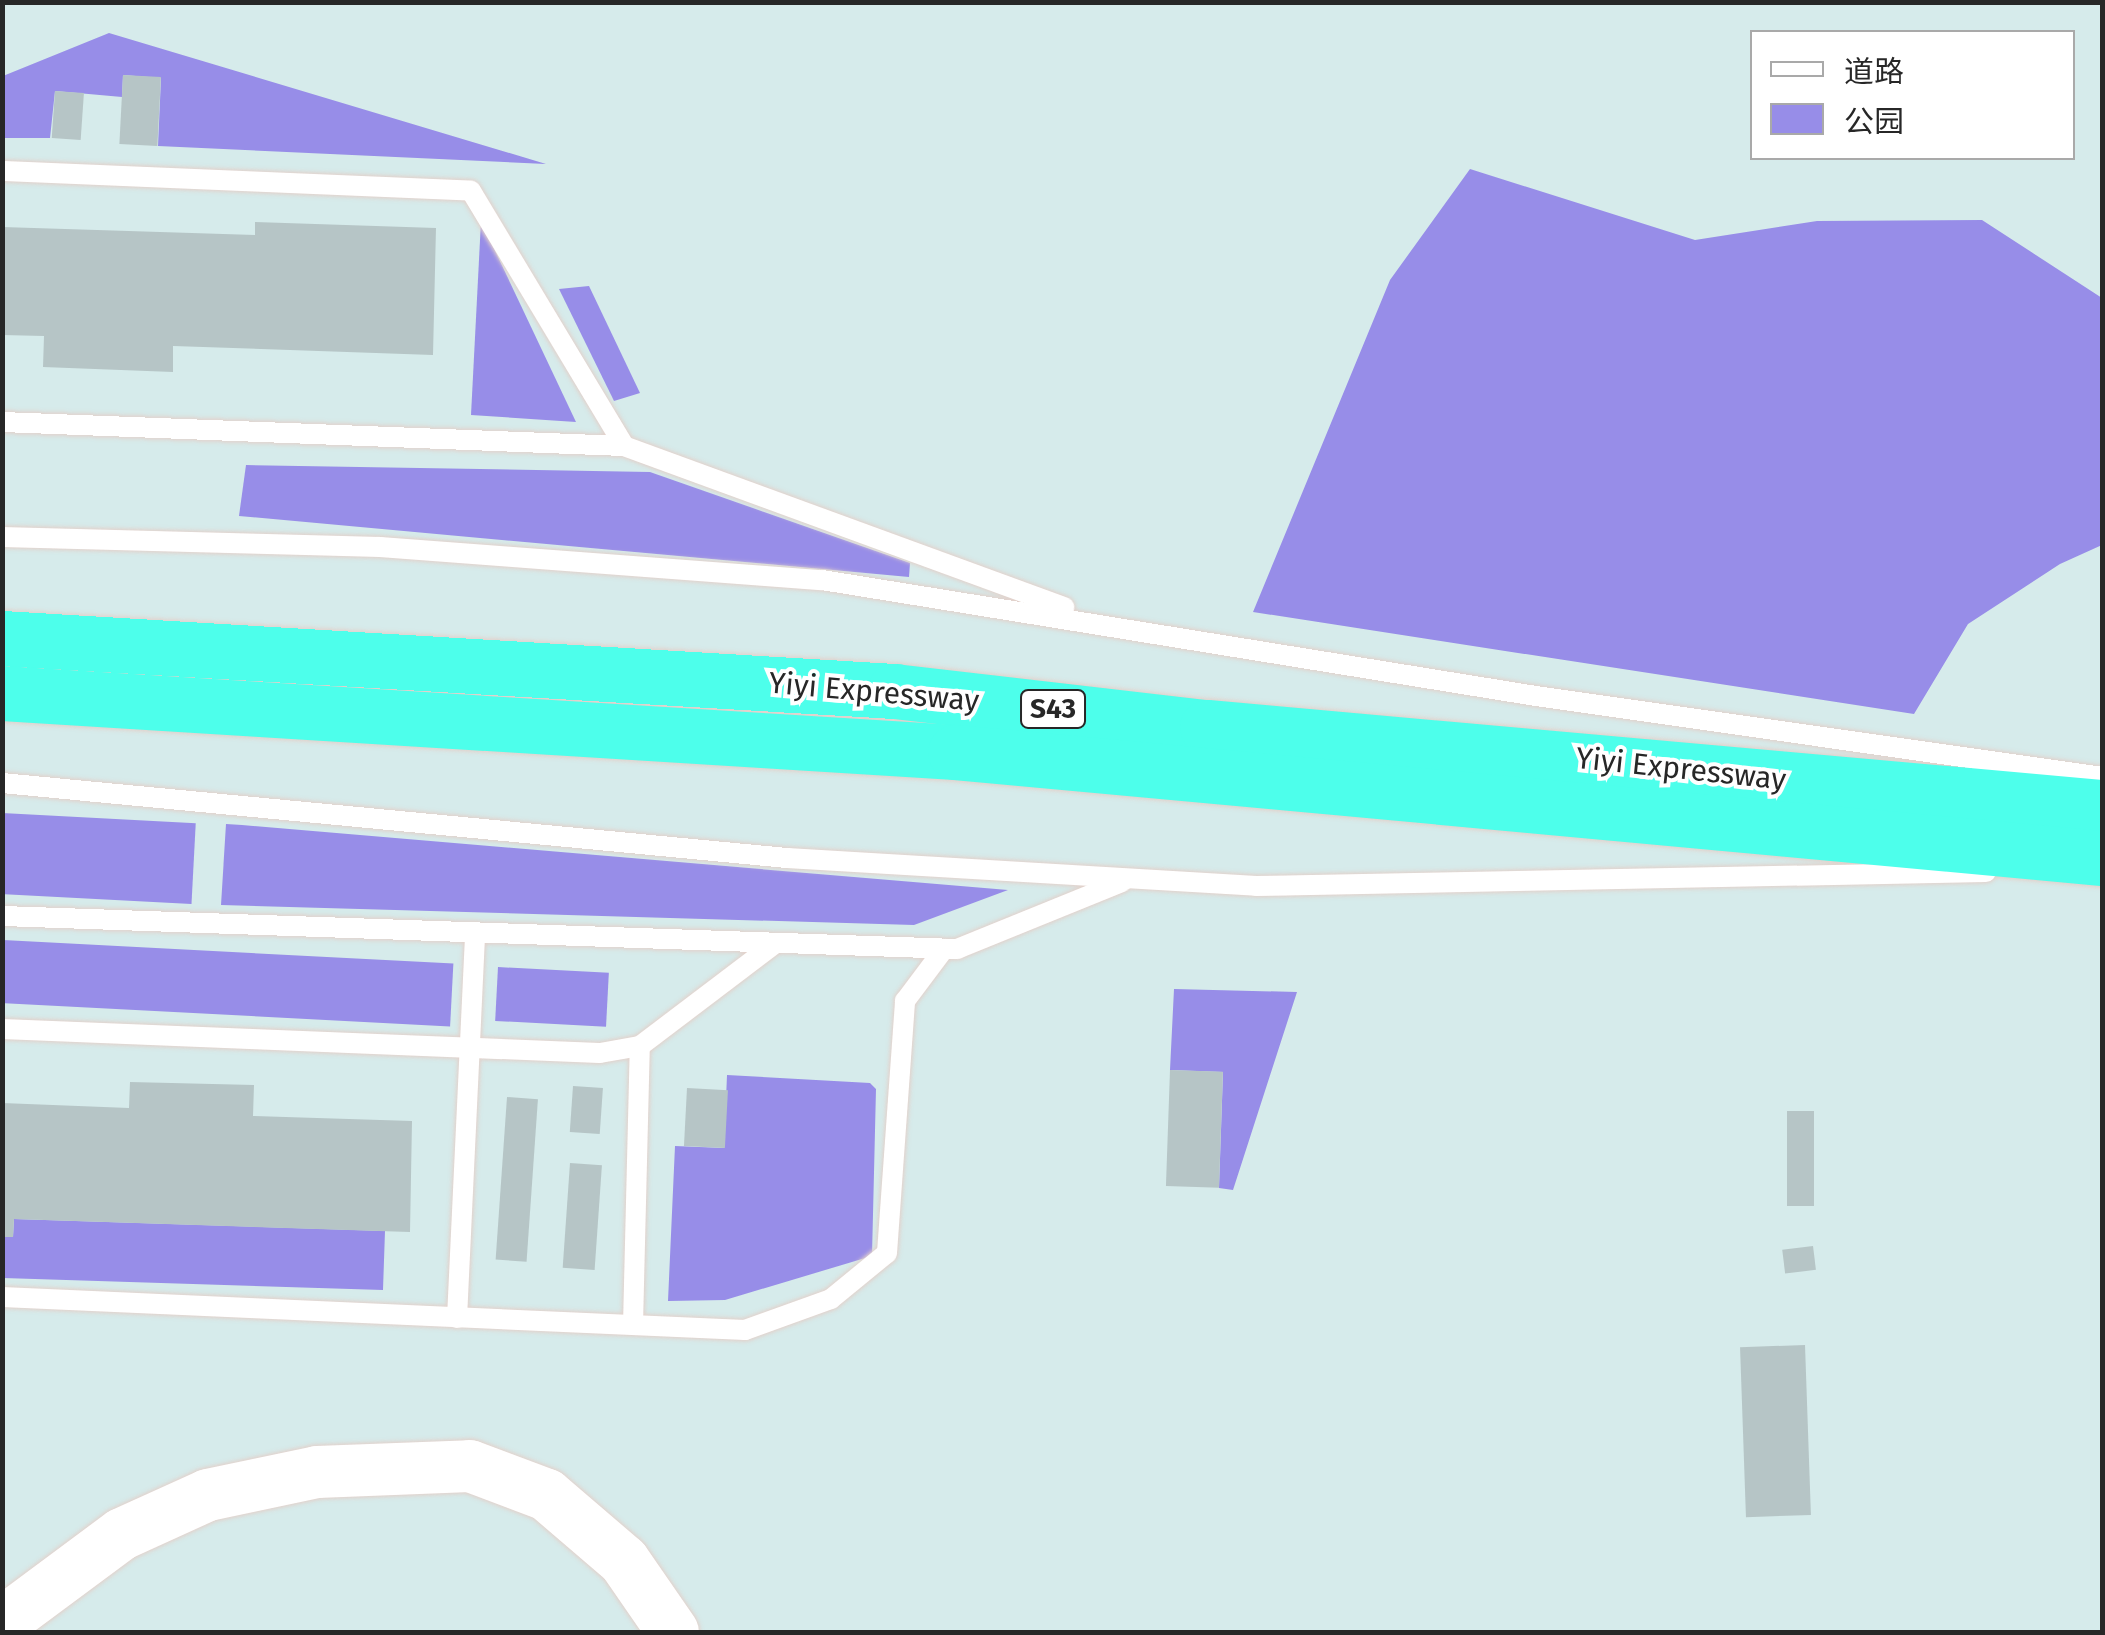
<!DOCTYPE html>
<html>
<head>
<meta charset="utf-8">
<style>
  body { margin:0 }
  #map { position:relative; width:2105px; height:1635px; overflow:hidden; background:#d6ebeb; font-family:"Fira Sans","Noto Sans SC",sans-serif }
  div>[style] { position:absolute }
  [style*='--x'] { left:calc(var(--x)*1px); top:calc(var(--y)*1px); width:calc(var(--w)*1px); rotate:calc(var(--a)*1deg) }
  .green>* { inset:0; background:#978de8; transform-origin:0 0 }
  .building>* { inset:0; background:#b6c5c6; transform-origin:0 0 }
  .roads { filter:drop-shadow(0 0 2px #e2d1cb) drop-shadow(0 0 2px #e2d1cb) }
  .lane>* { height:20px; margin:-10px; padding:0 10px; transform-origin:10px; border-radius:10px; background:#fff }
  .secondary>* { height:52px; margin:-26px; padding:0 26px; transform-origin:26px; border-radius:26px; background:#fff }
  .highway>* { height:55px; margin:-27.5px; padding:0 27.5px; transform-origin:27.5px; border-radius:27.5px; background:#4dffeb }
  span { translate:-50% -50%; white-space:nowrap; text-align:center; line-height:1.15; -webkit-text-stroke:8px #fff; paint-order:stroke }
  .shield-label span { padding:2px 8px; background:#fff; border:2px solid; border-radius:8px; -webkit-text-stroke-width:0 }
  .shield-label { font-size:28px; color:#272727; font-weight:700 }
  .street-label { font-size:30px; color:#272727 }
  .frame { position:absolute; inset:0; border:5px solid #272727; pointer-events:none }
  .legend { position:absolute; left:1750px; top:30px; width:325px; height:130px; box-sizing:border-box; background:#fff; border:2px solid #a9a9a9; margin:0; padding:12px 18px; list-style:none; font-size:30px; color:#272727 }
  .legend li { display:flex; align-items:center; gap:20px; height:50px }
  .legend b { width:50px; border:2px solid #a9a9a9 }
</style>
</head>
<body>
<div id="map">
  <div class="green">
    <div style="clip-path:polygon(109px 33px,546px 164px,158px 146px,161px 78px,123px 75px,122px 97px,55px 91px,50px 138px,3px 138px,3px 76px)"></div>
    <div style="clip-path:polygon(1470px 169px,1695px 240px,1817px 221px,1982px 220px,2102px 298px,2102px 545px,2060px 564px,1968px 624px,1914px 714px,1253px 612px,1390px 280px)"></div>
    <div style="clip-path:polygon(481px 221px,576px 422px,471px 415px)"></div>
    <div style="clip-path:polygon(589px 286px,640px 393px,614px 401px,559px 289px)"></div>
    <div style="clip-path:polygon(246px 465px,650px 472px,910px 563px,909px 577px,239px 516px)"></div>
    <div style="left:2px;top:813px;width:194px;height:81px;rotate:3deg"></div>
    <div style="clip-path:polygon(226px 824px,242px 825px,1008px 890px,914px 925px,221px 905px)"></div>
    <div style="left:3px;top:940px;width:451px;height:63px;rotate:3deg"></div>
    <div style="left:498px;top:967px;width:111px;height:54px;rotate:3deg"></div>
    <div style="clip-path:polygon(1174px 989px,1297px 992px,1233px 1190px,1219px 1188px,1223px 1072px,1170px 1070px)"></div>
    <div style="clip-path:polygon(727px 1075px,870px 1083px,876px 1089px,872px 1256px,725px 1300px,668px 1301px,675px 1146px,724px 1148px)"></div>
    <div style="clip-path:polygon(14px 1219px,385px 1231px,383px 1290px,3px 1278px,3px 1237px,13px 1237px)"></div>
  </div>
  <div class="building">
    <div style="left:123px;top:75px;width:38px;height:69px;rotate:3deg"></div>
    <div style="left:55px;top:91px;width:29px;height:47px;rotate:4deg"></div>
    <div style="clip-path:polygon(255px 222px,436px 228px,433px 355px,173px 346px,173px 372px,43px 367px,44px 336px,2px 335px,2px 227px,255px 235px)"></div>
    <div style="left:1170px;top:1070px;width:53px;height:116px;rotate:2deg"></div>
    <div style="clip-path:polygon(130px 1082px,254px 1085px,253px 1116px,412px 1121px,410px 1232px,14px 1219px,13px 1237px,2px 1237px,2px 1103px,129px 1108px)"></div>
    <div style="left:573px;top:1086px;width:30px;height:46px;rotate:4deg"></div>
    <div style="left:687px;top:1088px;width:41px;height:58px;rotate:3deg"></div>
    <div style="left:507px;top:1097px;width:31px;height:163px;rotate:4deg"></div>
    <div style="left:1787px;top:1111px;width:27px;height:95px"></div>
    <div style="left:570px;top:1163px;width:32px;height:105px;rotate:4deg"></div>
    <div style="left:1813px;top:1246px;width:24px;height:31px;rotate:83deg"></div>
    <div style="left:1805px;top:1345px;width:170px;height:65px;rotate:88deg"></div>
  </div>
  <div class="roads">
    <div class="lane">
      <div style="--x:2;--y:171;--w:469;--a:2.4"></div>
      <div style="--x:471;--y:191;--w:297;--a:59"></div>
      <div style="--x:2;--y:422;--w:622;--a:2.21"></div>
      <div style="--x:624;--y:446;--w:469;--a:20.1"></div>
      <div style="--x:2;--y:537;--w:378;--a:1.5"></div>
      <div style="--x:380;--y:547;--w:443;--a:4.3"></div>
      <div style="--x:822;--y:580;--w:723;--a:9.23"></div>
      <div style="--x:1536;--y:696;--w:572;--a:8.14"></div>
      <div style="--x:2;--y:783;--w:789;--a:5.46"></div>
      <div style="--x:787;--y:858;--w:470;--a:3.4"></div>
      <div style="--x:1256;--y:886;--w:730;--a:-1.1"></div>
      <div style="--x:2;--y:916;--w:956;--a:1.98"></div>
      <div style="--x:957;--y:949;--w:178;--a:-22.1"></div>
      <div style="--x:2;--y:1029;--w:598;--a:2.3"></div>
      <div style="--x:600;--y:1053;--w:41;--a:-9.9"></div>
      <div style="--x:640;--y:1046;--w:167;--a:-37.2"></div>
      <div style="--x:2;--y:1297;--w:744;--a:2.54"></div>
      <div style="--x:745;--y:1330;--w:91;--a:-19.8"></div>
      <div style="--x:831;--y:1299;--w:72;--a:-39.4"></div>
      <div style="--x:887;--y:1253;--w:253;--a:-85.9"></div>
      <div style="--x:905;--y:1001;--w:65;--a:-53.1"></div>
      <div style="--x:457;--y:1318;--w:382;--a:-87.3"></div>
      <div style="--x:633;--y:1325;--w:279;--a:-88.6"></div>
    </div>
    <div class="secondary">
      <div style="--x:2;--y:1623;--w:149;--a:-36.6"></div>
      <div style="--x:122;--y:1534;--w:94;--a:-24.4"></div>
      <div style="--x:208;--y:1495;--w:111;--a:-11.9"></div>
      <div style="--x:317;--y:1472;--w:153;--a:-2.2"></div>
      <div style="--x:470;--y:1466;--w:82;--a:20.6"></div>
      <div style="--x:547;--y:1495;--w:101;--a:40.6"></div>
      <div style="--x:624;--y:1561;--w:86;--a:55.4"></div>
    </div>
    <div class="highway">
      <div style="--x:2;--y:638;--w:894;--a:3.4"></div>
      <div style="--x:894;--y:691;--w:315;--a:6.6"></div>
      <div style="--x:1207;--y:727;--w:899;--a:5.11"></div>
      <div style="--x:2;--y:693;--w:955;--a:3.54"></div>
      <div style="--x:955;--y:752;--w:1152;--a:5.28"></div>
    </div>
  </div>
  <div class="shield-label">
    <span style="left:1053px;top:709px">S43</span>
  </div>
  <div class="street-label">
    <span style="left:874px;top:692px;rotate:5deg">Yiyi Expressway</span>
    <span style="left:1681px;top:769px;rotate:6deg">Yiyi Expressway</span>
  </div>
  <div class="frame"></div>
  <ul class="legend">
  <li><b style="height:12px;background:#fff"></b>道路</li>
  <li><b style="height:28px;background:#978de8"></b>公园</li>
  </ul>
</div>
</body>
</html>
